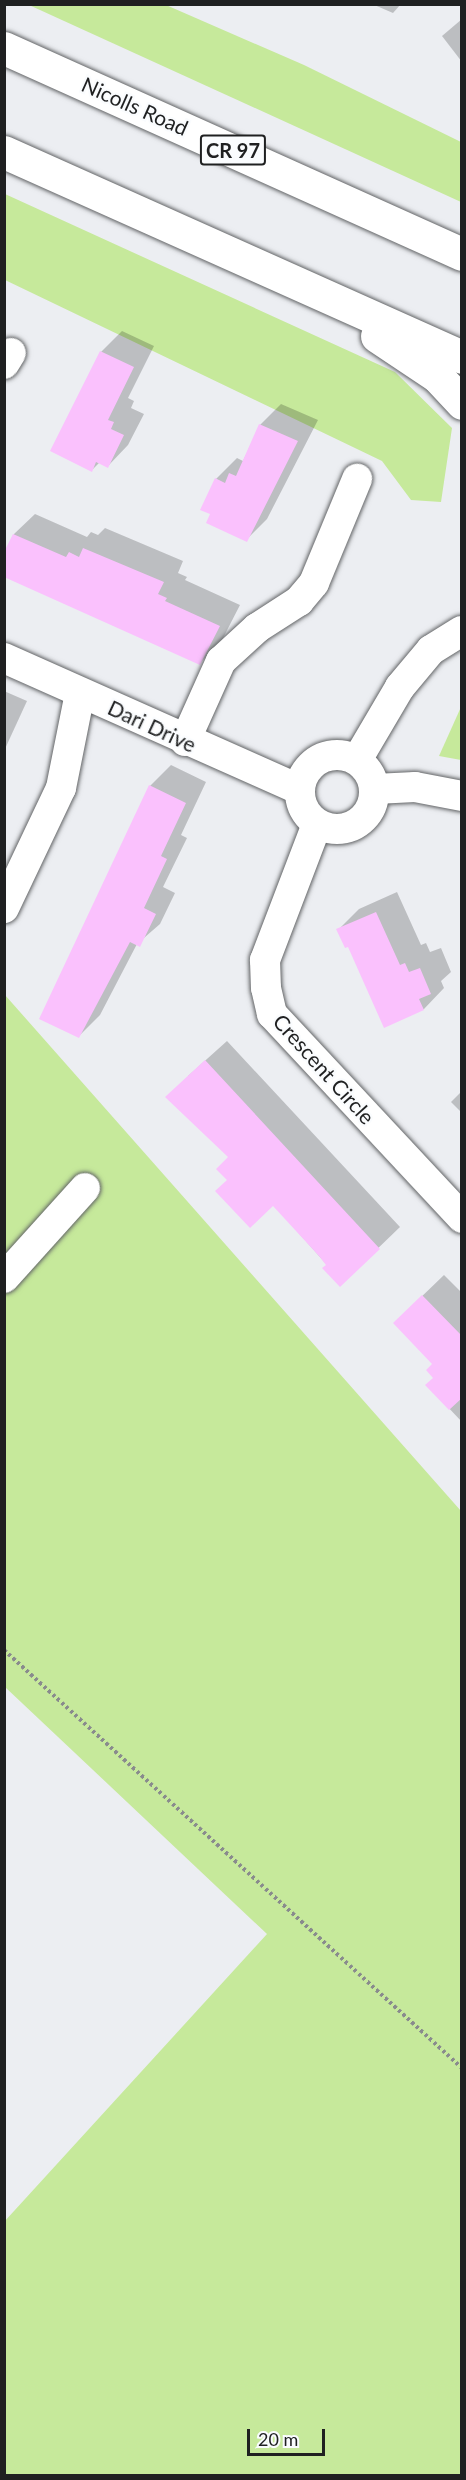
<!DOCTYPE html>
<html>
<head>
<meta charset="utf-8">
<style>
  body { margin:0 }
  #map { position:relative; width:466px; height:2480px; overflow:hidden; background:#eceef2; font-family:Lato,sans-serif }
  div>[style] { position:absolute }
  [style*='--x'] { left:calc(var(--x)*1px); top:calc(var(--y)*1px); width:calc(var(--w)*1px); rotate:calc(var(--a)*1deg) }
  .green>* { inset:0; background:#c6e99b }
  .shadow>* { inset:0; background:#0003 }
  .building>* { inset:0; background:#fac1fd }
  .path>* { height:4px; margin-top:-2px; transform-origin:0; background:repeating-linear-gradient(90deg,#898b8d 0 3px,transparent 0 6px) }
  .roads { filter:drop-shadow(0 0 2px #626466) drop-shadow(0 0 2px #626466) }
  .minor>* { height:30px; margin:-15px; padding:0 15px; transform-origin:15px; border-radius:15px; background:#fff }
  .minor>.ring { margin:-15px; padding:0; box-sizing:content-box; background:none; border:30px solid #fff; border-radius:50% }
  .highway>* { height:33px; margin:-16.5px; padding:0 16.5px; transform-origin:16.5px; border-radius:16.5px; background:#fff }
  span { translate:-50% -50%; white-space:nowrap; text-align:center; line-height:1.15; -webkit-text-stroke:4.5px #fafcfe; paint-order:stroke }
  .shield-label span { padding:2px 4px; background:#fafcfe; border:2px solid; border-radius:4px; -webkit-text-stroke-width:0 }
  .shield-label { font-size:20px; color:#1f2021; font-weight:700 }
  .street-label { font-size:21px; color:#1f2021 }
  .frame { position:absolute; inset:0; border:6px solid #1f2021; pointer-events:none }
  .scale { position:absolute; left:247px; top:2429px; width:78px; height:27px; box-sizing:border-box; border:3px solid #1f2021; border-top:0; padding-left:8px; font-size:18px; line-height:21px; white-space:nowrap; color:#1f2021; -webkit-text-stroke:4px #fafcfe; paint-order:stroke }
</style>
</head>
<body>
<div id="map">
  <div class="green">
    <div style="clip-path:polygon(29px 5px,166px 5px,304px 65px,461px 142px,461px 202px)"></div>
    <div style="clip-path:polygon(5px 194px,395px 372px,452px 428px,441px 502px,411px 500px,382px 461px,5px 280px)"></div>
    <div style="clip-path:polygon(461px 707px,461px 760px,439px 756px)"></div>
    <div style="clip-path:polygon(5px 995px,461px 1511px,461px 2475px,5px 2475px,4px 2222px,267px 1934px,5px 1687px)"></div>
  </div>
  <div class="shadow">
    <div style="clip-path:polygon(372px 4px,401px 4px,393px 13px)"></div>
    <div style="clip-path:polygon(462px 19px,462px 62px,442px 36px)"></div>
    <div style="clip-path:polygon(122px 331px,154px 346px,128px 398px,134px 401px,131px 408px,144px 414px,128px 445px,108px 466px,100px 462px,92px 470px,101px 352px)"></div>
    <div style="clip-path:polygon(281px 404px,318px 420px,267px 519px,246px 540px,212px 513px,216px 479px,237px 458px,243px 461px,260px 425px)"></div>
    <div style="clip-path:polygon(35px 514px,87px 537px,91px 532px,98px 535px,105px 528px,183px 561px,178px 573px,187px 577px,185px 580px,240px 605px,221px 642px,200px 663px,4px 556px,14px 534px)"></div>
    <div style="clip-path:polygon(4px 691px,27px 701px,4px 751px)"></div>
    <div style="clip-path:polygon(171px 765px,206px 782px,181px 835px,187px 838px,163px 887px,175px 893px,160px 924px,137px 944px,100px 1015px,79px 1036px,150px 786px)"></div>
    <div style="clip-path:polygon(397px 892px,421px 945px,426px 943px,430px 952px,441px 948px,451px 972px,441px 981px,444px 988px,424px 1009px,385px 1026px,349px 945px,338px 930px,359px 909px)"></div>
    <div style="clip-path:polygon(227px 1041px,400px 1227px,340px 1285px,327px 1265px,273px 1204px,228px 1180px,229px 1157px,188px 1076px)"></div>
    <div style="clip-path:polygon(462px 1091px,462px 1113px,451px 1102px)"></div>
    <div style="clip-path:polygon(444px 1275px,462px 1293px,462px 1422px,427px 1385px,435px 1377px,434px 1364px,416px 1302px)"></div>
  </div>
  <div class="building">
    <div style="clip-path:polygon(100px 351px,134px 367px,108px 420px,114px 422px,111px 429px,124px 435px,108px 468px,96px 462px,92px 472px,50px 451px)"></div>
    <div style="clip-path:polygon(259px 424px,298px 441px,247px 542px,206px 523px,210px 514px,200px 510px,215px 478px,225px 483px,229px 473px,236px 476px)"></div>
    <div style="clip-path:polygon(13px 534px,66px 557px,69px 552px,79px 557px,83px 548px,164px 582px,158px 594px,167px 598px,165px 601px,220px 626px,200px 665px,4px 577px,4px 552px)"></div>
    <div style="clip-path:polygon(149px 785px,186px 803px,161px 856px,167px 859px,144px 908px,156px 914px,140px 947px,130px 942px,79px 1038px,39px 1019px)"></div>
    <div style="clip-path:polygon(376px 912px,400px 965px,405px 963px,409px 972px,420px 968px,431px 994px,419px 999px,424px 1010px,384px 1028px,348px 947px,345px 948px,336px 929px)"></div>
    <div style="clip-path:polygon(205px 1060px,380px 1249px,340px 1287px,322px 1268px,326px 1265px,319px 1256px,273px 1206px,250px 1228px,215px 1191px,227px 1180px,216px 1169px,228px 1157px,165px 1097px)"></div>
    <div style="clip-path:polygon(422px 1295px,462px 1336px,462px 1398px,449px 1410px,425px 1385px,433px 1378px,426px 1370px,432px 1364px,393px 1323px)"></div>
  </div>
  <div class="path">
    <div style="--x:4;--y:1650;--w:620;--a:42.39"></div>
  </div>
  <div class="roads">
    <div class="minor">
      <div style="--x:4;--y:364;--w:13;--a:-58"></div>
      <div style="--x:4;--y:658;--w:324;--a:24"></div>
      <div style="--x:185;--y:741;--w:88;--a:-65.8"></div>
      <div style="--x:221;--y:661;--w:49;--a:-42.5"></div>
      <div style="--x:257;--y:628;--w:50;--a:-32.7"></div>
      <div style="--x:299;--y:601;--w:23;--a:-50"></div>
      <div style="--x:314;--y:583;--w:113;--a:-67.5"></div>
      <div class="ring" style="left:300px;top:755px;width:44px;height:44px"></div>
      <div style="--x:357;--y:760;--w:85;--a:-59.5"></div>
      <div style="--x:400;--y:687;--w:48;--a:-50"></div>
      <div style="--x:431;--y:650;--w:36;--a:-32"></div>
      <div style="--x:375;--y:789;--w:40;--a:-2.9"></div>
      <div style="--x:415;--y:787;--w:48;--a:10.8"></div>
      <div style="--x:317;--y:824;--w:146;--a:110.9"></div>
      <div style="--x:265;--y:960;--w:28;--a:88"></div>
      <div style="--x:266;--y:988;--w:27;--a:77"></div>
      <div style="--x:272;--y:1014;--w:279;--a:47"></div>
      <div style="--x:4;--y:908;--w:133;--a:-64.6"></div>
      <div style="--x:61;--y:788;--w:97;--a:-78.7"></div>
      <div style="--x:4;--y:1278;--w:121;--a:-48"></div>
    </div>
    <div class="highway">
      <div style="--x:4;--y:48;--w:502;--a:24.22"></div>
      <div style="--x:4;--y:152;--w:502;--a:24.11"></div>
      <div style="--x:377;--y:336;--w:72;--a:33.7"></div>
      <div style="--x:437;--y:376;--w:37;--a:47"></div>
    </div>
  </div>
  <div class="shield-label">
    <span style="left:233px;top:150px">CR 97</span>
  </div>
  <div class="street-label">
    <span style="left:135px;top:106px;rotate:24deg">Nicolls Road</span>
    <span style="left:152px;top:726px;rotate:25deg">Dari Drive</span>
    <span style="left:324px;top:1069px;rotate:48deg">Crescent Circle</span>
  </div>
  <div class="frame"></div>
  <div class="scale">20 m</div>
</div>
</body>
</html>
